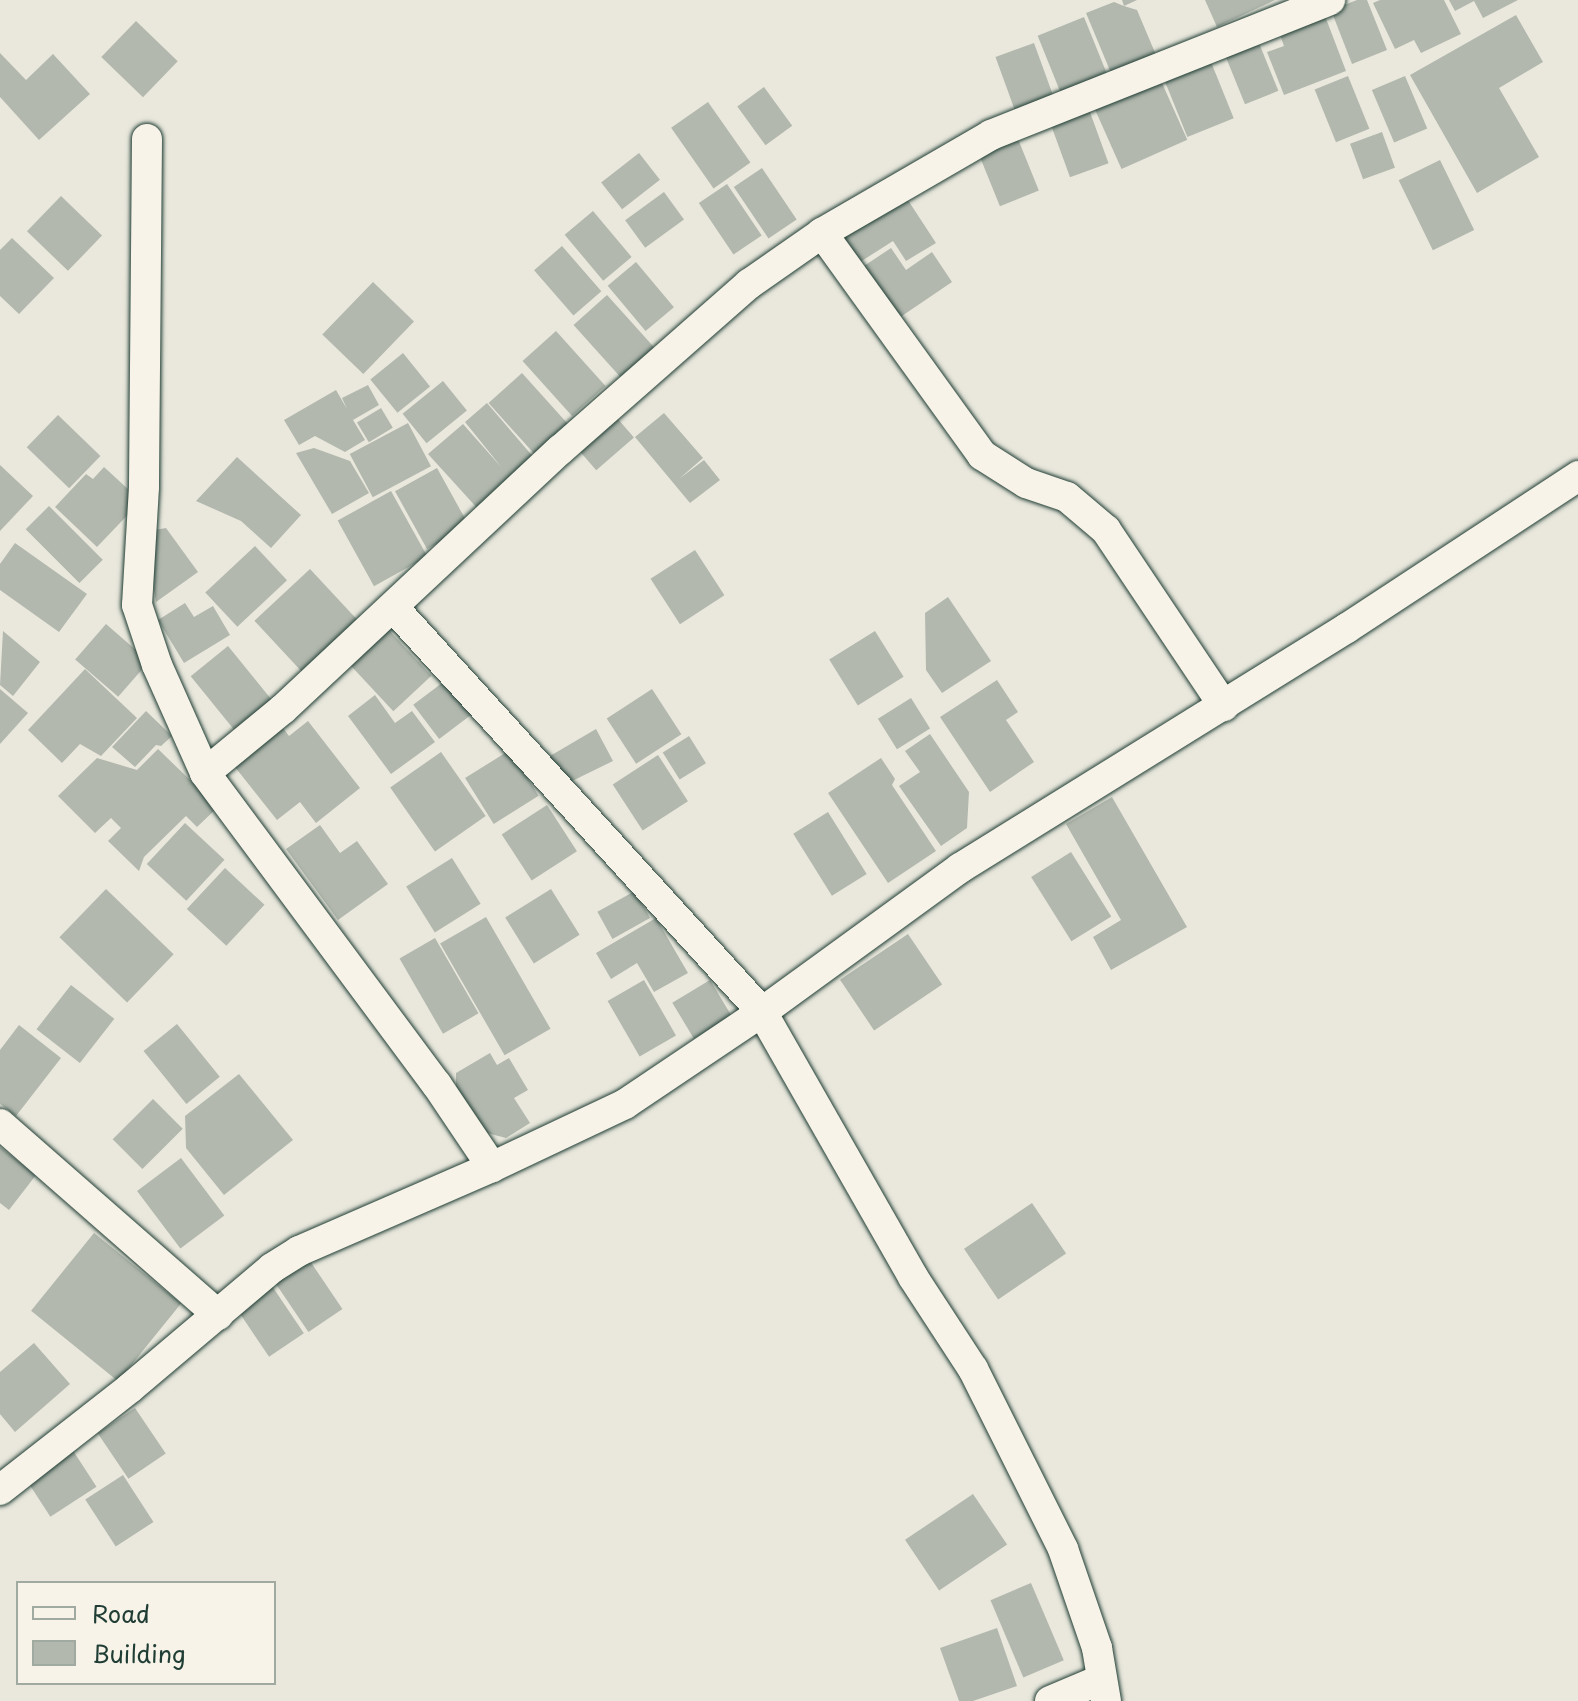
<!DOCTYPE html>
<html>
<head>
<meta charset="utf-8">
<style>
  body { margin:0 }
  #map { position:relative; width:1578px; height:1701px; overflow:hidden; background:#eae8dd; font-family:"Playpen Sans",sans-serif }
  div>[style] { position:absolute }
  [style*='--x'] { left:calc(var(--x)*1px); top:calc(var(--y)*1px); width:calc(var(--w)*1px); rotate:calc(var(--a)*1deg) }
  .building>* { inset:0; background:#b2b8ae; transform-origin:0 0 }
  .roads { filter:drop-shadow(0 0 2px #1f3d34) drop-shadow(0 0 2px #1f3d34) }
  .minor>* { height:30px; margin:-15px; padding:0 15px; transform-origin:15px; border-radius:15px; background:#f7f3e8 }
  span { translate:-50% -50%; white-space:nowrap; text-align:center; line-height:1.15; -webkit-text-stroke:8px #f7f3e8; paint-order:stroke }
  .legend { position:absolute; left:16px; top:1581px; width:260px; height:104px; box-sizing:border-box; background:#f7f3e8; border:2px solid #a1aaa0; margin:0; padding:10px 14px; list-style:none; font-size:24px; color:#1f3d34 }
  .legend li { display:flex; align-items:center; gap:16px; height:40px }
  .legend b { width:40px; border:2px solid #a1aaa0 }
</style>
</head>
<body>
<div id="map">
  <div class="building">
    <div style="clip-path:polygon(1122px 0,1137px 0,1124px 6px,1137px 10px,1156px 55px,1111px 73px,1086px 13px,1114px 2px,1124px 6px)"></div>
    <div style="clip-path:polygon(1205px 0,1275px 0,1217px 27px)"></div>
    <div style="clip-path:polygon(1357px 0,1367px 0,1387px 50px,1352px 64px,1331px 10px)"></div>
    <div style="clip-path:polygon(1380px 0,1444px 0,1461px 34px,1421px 53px,1414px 40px,1395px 49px,1373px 3px)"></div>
    <div style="clip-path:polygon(1449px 0,1518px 0,1483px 18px,1474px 1px,1455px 11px)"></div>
    <div style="clip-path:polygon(1322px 8px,1346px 71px,1284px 95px,1267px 52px,1284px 46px,1277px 26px)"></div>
    <div style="clip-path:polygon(1516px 15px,1543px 62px,1499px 88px,1539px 157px,1477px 193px,1410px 75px)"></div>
    <div style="left:1084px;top:17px;width:66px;height:50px;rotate:68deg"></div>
    <div style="left:136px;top:21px;width:58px;height:50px;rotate:44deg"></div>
    <div style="left:1257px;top:38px;width:57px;height:36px;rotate:68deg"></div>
    <div style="left:1034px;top:43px;width:62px;height:41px;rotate:70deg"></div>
    <div style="clip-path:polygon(0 53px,26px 80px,53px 54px,90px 94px,39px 140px,0 97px)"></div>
    <div style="left:1209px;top:57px;width:66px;height:50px;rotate:68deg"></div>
    <div style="left:1158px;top:74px;width:72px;height:72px;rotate:66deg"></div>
    <div style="left:1348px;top:76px;width:57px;height:36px;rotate:68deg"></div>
    <div style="left:1405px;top:76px;width:57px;height:36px;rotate:67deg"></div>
    <div style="left:764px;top:87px;width:48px;height:33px;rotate:54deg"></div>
    <div style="left:708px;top:102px;width:74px;height:45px;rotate:55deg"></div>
    <div style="left:1087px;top:104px;width:63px;height:41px;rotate:70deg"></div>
    <div style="left:1382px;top:132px;width:38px;height:34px;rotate:70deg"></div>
    <div style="left:1016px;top:134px;width:61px;height:42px;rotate:68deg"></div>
    <div style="left:639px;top:153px;width:34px;height:48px;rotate:52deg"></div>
    <div style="left:1440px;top:160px;width:78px;height:46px;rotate:64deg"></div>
    <div style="left:762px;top:168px;width:62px;height:34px;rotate:56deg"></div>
    <div style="left:727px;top:184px;width:62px;height:34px;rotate:56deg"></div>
    <div style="clip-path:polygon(902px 191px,936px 243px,906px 261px,893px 241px,857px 264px,837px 233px)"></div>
    <div style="left:664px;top:192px;width:34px;height:48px;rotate:54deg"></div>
    <div style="left:61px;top:196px;width:57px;height:49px;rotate:44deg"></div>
    <div style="left:593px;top:211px;width:60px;height:37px;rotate:50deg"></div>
    <div style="clip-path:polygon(12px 238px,54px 278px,19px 314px,0 296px,0 250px)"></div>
    <div style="left:562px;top:246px;width:60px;height:37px;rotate:49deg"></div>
    <div style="clip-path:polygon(891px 248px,906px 270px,932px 252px,952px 282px,893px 322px,858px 270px)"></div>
    <div style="left:636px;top:262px;width:59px;height:37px;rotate:50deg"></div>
    <div style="left:373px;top:282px;width:57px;height:73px;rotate:44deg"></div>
    <div style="left:607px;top:295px;width:74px;height:45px;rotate:48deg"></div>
    <div style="left:556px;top:331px;width:74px;height:45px;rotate:48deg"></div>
    <div style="left:403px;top:353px;width:43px;height:42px;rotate:51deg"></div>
    <div style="left:522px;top:373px;width:74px;height:45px;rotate:48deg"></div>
    <div style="left:443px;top:381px;width:38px;height:52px;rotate:51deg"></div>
    <div style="clip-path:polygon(368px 385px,379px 405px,353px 420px,365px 440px,345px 452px,315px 436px,299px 445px,284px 420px,336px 390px,347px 409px,342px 398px)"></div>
    <div style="clip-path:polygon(487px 403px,535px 459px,478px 509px,428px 454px,463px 424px,502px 468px,465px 422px)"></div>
    <div style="left:381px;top:408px;width:23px;height:28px;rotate:59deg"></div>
    <div style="left:611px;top:411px;width:35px;height:50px;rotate:49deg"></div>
    <div style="clip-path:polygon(664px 413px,703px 458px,679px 479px,704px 460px,720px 480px,690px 503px,635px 437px)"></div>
    <div style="left:58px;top:415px;width:59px;height:45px;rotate:44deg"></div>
    <div style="left:408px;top:423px;width:49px;height:66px;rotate:62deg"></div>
    <div style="clip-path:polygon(314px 448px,350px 461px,369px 493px,332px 514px,296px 453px)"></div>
    <div style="clip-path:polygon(237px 457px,301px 515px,271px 548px,241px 521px,196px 501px)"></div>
    <div style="clip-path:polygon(0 465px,33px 496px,0 531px)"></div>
    <div style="clip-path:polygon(104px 467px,141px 501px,97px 547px,55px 507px,86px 474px,93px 479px)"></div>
    <div style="left:437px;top:468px;width:66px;height:48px;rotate:61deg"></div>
    <div style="left:391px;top:491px;width:75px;height:61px;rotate:61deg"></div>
    <div style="left:49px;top:506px;width:76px;height:33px;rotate:45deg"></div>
    <div style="clip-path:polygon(166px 528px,198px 572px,156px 602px,144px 532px)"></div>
    <div style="clip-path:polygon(15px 543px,87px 594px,59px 632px,0 590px,0 564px)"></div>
    <div style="left:255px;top:546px;width:47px;height:68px;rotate:47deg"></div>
    <div style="left:695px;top:550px;width:54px;height:53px;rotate:57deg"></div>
    <div style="left:310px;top:569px;width:73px;height:76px;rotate:47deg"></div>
    <div style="clip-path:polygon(948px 597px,991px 661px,942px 693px,926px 670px,925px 613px)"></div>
    <div style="clip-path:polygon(185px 603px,194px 617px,213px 606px,230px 635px,184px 663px,158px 620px)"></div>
    <div style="left:106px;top:624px;width:57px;height:47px;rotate:41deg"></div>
    <div style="left:385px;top:626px;width:68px;height:52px;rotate:47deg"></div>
    <div style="clip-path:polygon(3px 631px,40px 662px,13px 696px,0 685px)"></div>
    <div style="left:875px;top:631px;width:54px;height:54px;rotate:58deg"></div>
    <div style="left:228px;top:646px;width:69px;height:48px;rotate:51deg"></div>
    <div style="clip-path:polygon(85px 669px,137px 718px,101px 756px,80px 744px,62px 763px,28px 730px)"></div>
    <div style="left:450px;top:677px;width:43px;height:46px;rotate:53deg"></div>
    <div style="clip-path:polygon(997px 680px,1018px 712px,1006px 720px,1034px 762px,990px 792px,940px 717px)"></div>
    <div style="clip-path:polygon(0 689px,28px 713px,0 744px)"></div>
    <div style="left:652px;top:689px;width:54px;height:54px;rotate:57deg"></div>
    <div style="clip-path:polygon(375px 695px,395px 723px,412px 711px,435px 742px,391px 774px,348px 716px)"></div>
    <div style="left:911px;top:698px;width:36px;height:39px;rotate:58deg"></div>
    <div style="clip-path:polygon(146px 711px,172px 736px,161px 746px,156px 745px,135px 767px,112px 747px)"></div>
    <div style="clip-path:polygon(308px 721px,360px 788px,316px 823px,300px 802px,277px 820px,231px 762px,280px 724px,289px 736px)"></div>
    <div style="clip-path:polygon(596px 729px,613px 761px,568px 783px,550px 756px)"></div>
    <div style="clip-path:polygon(930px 734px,969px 792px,967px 828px,941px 846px,899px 786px,920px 772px,905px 751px)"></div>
    <div style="left:689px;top:736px;width:32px;height:31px;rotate:58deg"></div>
    <div style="clip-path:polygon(158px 749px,218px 807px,197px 827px,186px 816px,144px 857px,139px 871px,108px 841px,121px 828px,111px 818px,95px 833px,58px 796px,97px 758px,137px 770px)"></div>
    <div style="left:510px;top:750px;width:54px;height:53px;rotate:58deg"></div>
    <div style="left:441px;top:752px;width:78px;height:62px;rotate:55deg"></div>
    <div style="left:658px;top:755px;width:55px;height:54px;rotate:57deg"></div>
    <div style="clip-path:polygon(881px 758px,895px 779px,892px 785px,936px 851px,888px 883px,828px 793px)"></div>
    <div style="clip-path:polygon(1112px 797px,1187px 927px,1111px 970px,1093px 937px,1121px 920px,1066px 824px)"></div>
    <div style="left:547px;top:805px;width:55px;height:54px;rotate:57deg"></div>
    <div style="left:828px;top:812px;width:73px;height:41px;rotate:58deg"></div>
    <div style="left:185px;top:823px;width:54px;height:56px;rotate:43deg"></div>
    <div style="clip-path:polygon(320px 825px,340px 853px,357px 841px,388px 884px,338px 920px,286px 849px)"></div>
    <div style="left:1071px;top:852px;width:76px;height:47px;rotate:58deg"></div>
    <div style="left:452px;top:858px;width:54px;height:54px;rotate:58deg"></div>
    <div style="left:225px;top:868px;width:54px;height:56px;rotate:43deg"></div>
    <div style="left:106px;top:889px;width:94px;height:67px;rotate:44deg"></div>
    <div style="left:551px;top:889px;width:54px;height:54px;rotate:58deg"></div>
    <div style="left:635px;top:891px;width:31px;height:43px;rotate:61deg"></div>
    <div style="left:486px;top:917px;width:129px;height:53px;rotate:60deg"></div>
    <div style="clip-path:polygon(656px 918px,688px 973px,654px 992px,637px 963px,611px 979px,596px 953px)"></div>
    <div style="left:908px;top:934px;width:61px;height:82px;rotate:56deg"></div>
    <div style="left:435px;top:938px;width:87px;height:41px;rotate:60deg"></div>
    <div style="left:644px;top:980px;width:64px;height:42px;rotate:60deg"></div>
    <div style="left:710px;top:980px;width:42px;height:44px;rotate:59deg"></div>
    <div style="left:71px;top:985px;width:55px;height:56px;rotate:38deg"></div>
    <div style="left:177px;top:1024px;width:68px;height:43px;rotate:51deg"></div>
    <div style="clip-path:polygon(19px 1025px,61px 1058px,16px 1116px,0 1104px,0 1050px)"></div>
    <div style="clip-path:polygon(490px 1053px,497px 1065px,509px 1058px,528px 1090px,514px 1098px,530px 1123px,506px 1138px,487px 1133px,456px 1092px,456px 1073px)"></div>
    <div style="clip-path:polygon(239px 1074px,293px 1140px,224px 1195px,186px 1148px,185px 1116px)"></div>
    <div style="left:153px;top:1099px;width:42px;height:57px;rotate:45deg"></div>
    <div style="clip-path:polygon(0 1147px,36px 1175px,9px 1210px,0 1203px)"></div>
    <div style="left:181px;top:1158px;width:72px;height:55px;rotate:53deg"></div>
    <div style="left:1032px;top:1203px;width:61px;height:82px;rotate:56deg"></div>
    <div style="left:94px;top:1233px;width:112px;height:100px;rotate:39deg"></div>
    <div style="left:310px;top:1261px;width:58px;height:41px;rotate:56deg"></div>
    <div style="left:272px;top:1286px;width:57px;height:42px;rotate:56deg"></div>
    <div style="clip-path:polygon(34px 1343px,70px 1384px,15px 1432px,0 1414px,0 1372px)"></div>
    <div style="left:135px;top:1408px;width:55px;height:45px;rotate:56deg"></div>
    <div style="left:72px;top:1449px;width:45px;height:55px;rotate:57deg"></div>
    <div style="left:123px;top:1475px;width:56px;height:45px;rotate:57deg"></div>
    <div style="left:973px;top:1494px;width:61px;height:82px;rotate:56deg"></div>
    <div style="left:1031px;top:1583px;width:84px;height:44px;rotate:67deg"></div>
    <div style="clip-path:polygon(997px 1628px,1017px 1686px,973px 1701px,959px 1701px,940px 1648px)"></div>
  </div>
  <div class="roads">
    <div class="minor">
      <div style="--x:147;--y:139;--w:348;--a:90.5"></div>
      <div style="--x:144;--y:487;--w:118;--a:93.4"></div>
      <div style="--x:137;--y:605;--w:63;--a:71.6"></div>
      <div style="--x:157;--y:665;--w:118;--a:66"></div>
      <div style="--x:205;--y:773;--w:389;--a:53.4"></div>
      <div style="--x:437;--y:1085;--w:99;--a:56.1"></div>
      <div style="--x:822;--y:233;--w:274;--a:54.2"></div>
      <div style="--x:982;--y:455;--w:52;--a:32.5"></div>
      <div style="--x:1026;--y:483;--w:43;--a:18.9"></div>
      <div style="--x:1067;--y:497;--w:51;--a:40.2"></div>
      <div style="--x:1106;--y:530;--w:212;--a:56.2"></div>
      <div style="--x:393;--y:607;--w:548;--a:47.66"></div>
      <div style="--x:762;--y:1012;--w:305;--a:60.3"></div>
      <div style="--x:913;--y:1277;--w:110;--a:56.9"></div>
      <div style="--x:973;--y:1369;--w:201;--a:63.4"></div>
      <div style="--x:1063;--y:1549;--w:105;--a:71"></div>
      <div style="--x:1097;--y:1648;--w:54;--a:80.4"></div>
      <div style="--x:205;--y:773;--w:101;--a:-39.4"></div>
      <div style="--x:283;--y:709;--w:379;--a:-43.1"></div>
      <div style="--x:560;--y:450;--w:252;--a:-41.3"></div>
      <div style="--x:749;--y:284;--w:89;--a:-34.9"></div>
      <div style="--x:822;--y:233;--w:195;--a:-30.1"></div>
      <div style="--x:991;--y:135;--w:365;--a:-21.7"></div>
      <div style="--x:0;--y:1124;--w:290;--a:41.2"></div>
      <div style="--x:0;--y:1490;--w:165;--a:-38.1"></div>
      <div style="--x:130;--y:1388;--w:186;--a:-40.2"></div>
      <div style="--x:272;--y:1268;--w:32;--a:-32"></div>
      <div style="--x:299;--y:1251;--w:210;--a:-23.5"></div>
      <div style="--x:492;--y:1167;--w:147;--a:-25.3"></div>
      <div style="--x:625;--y:1104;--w:165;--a:-33.9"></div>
      <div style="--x:762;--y:1012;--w:245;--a:-36"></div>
      <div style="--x:960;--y:868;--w:455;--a:-31.8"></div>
      <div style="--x:1347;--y:628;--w:277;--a:-33.3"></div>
      <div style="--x:1050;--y:1701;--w:56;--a:-22.9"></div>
    </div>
  </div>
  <ul class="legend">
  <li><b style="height:10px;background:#f7f3e8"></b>Road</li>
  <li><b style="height:22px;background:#b2b8ae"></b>Building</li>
  </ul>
</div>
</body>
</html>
